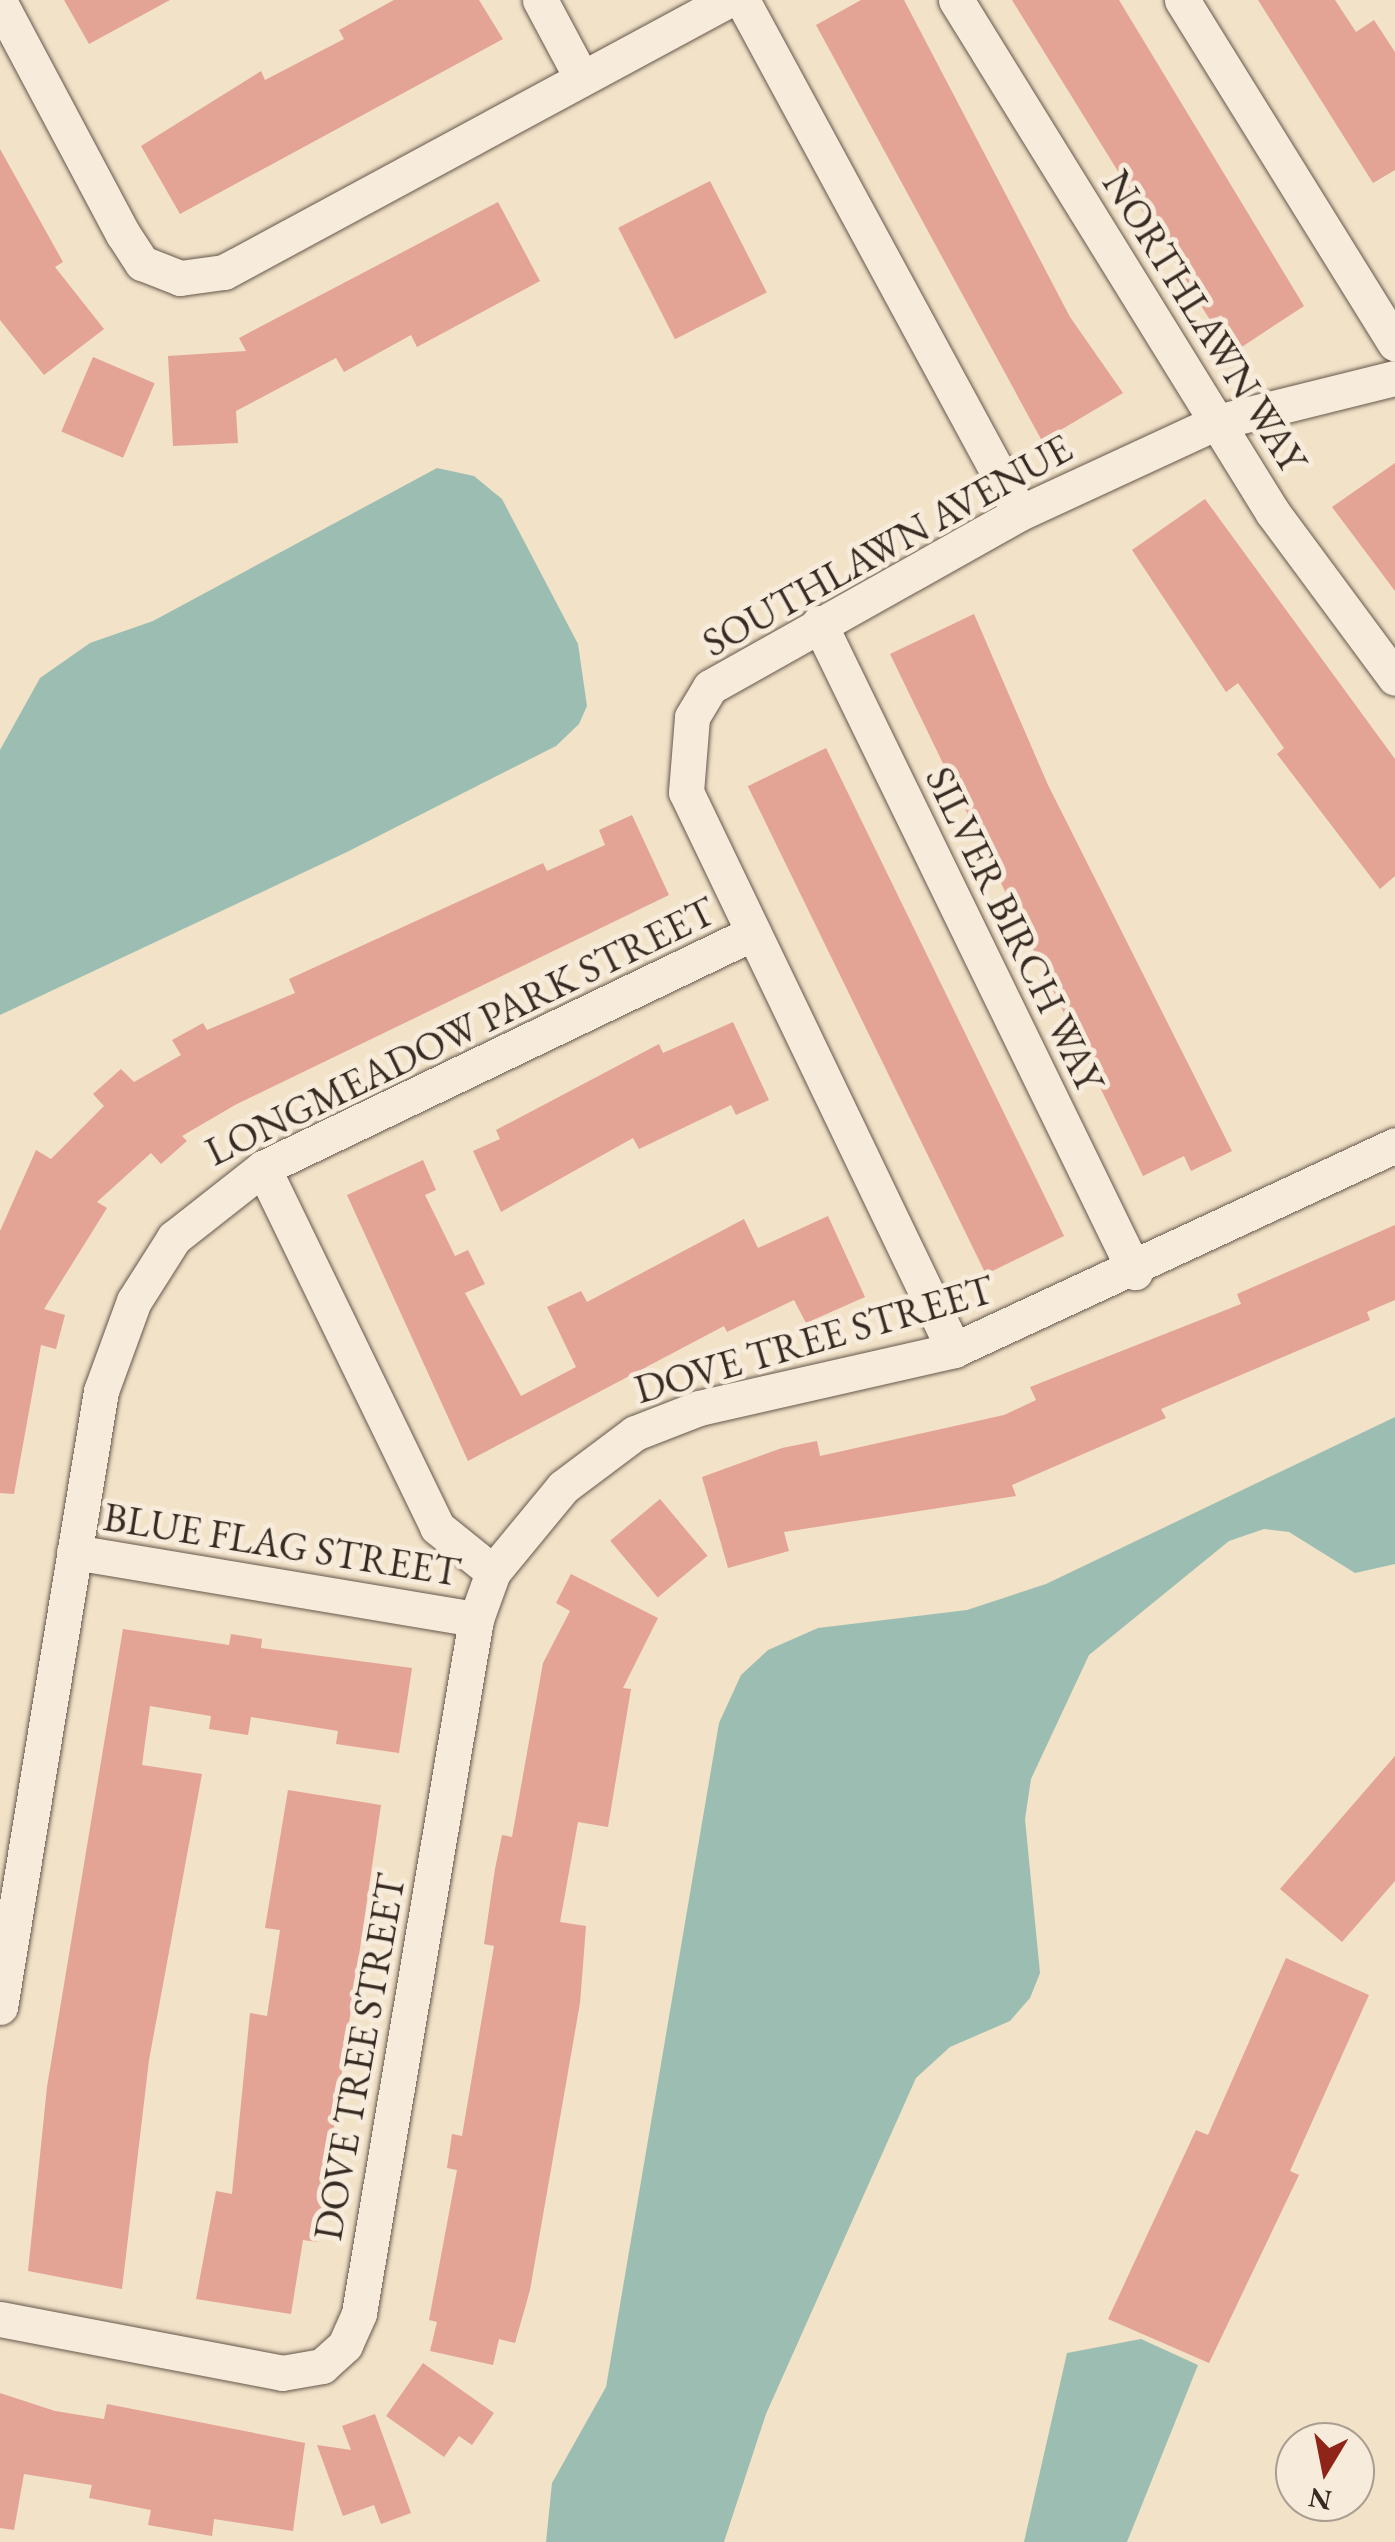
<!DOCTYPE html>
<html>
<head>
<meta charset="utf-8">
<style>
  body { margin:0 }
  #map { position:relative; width:1395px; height:2542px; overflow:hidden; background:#f2e2c8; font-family:"EB Garamond",serif }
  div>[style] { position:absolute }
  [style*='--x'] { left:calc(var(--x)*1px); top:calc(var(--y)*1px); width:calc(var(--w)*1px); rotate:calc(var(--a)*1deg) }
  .water>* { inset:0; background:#9cbeb2 }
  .building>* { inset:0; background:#e3a395; transform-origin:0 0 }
  .roads { filter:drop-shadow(0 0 2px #66584c) drop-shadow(0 0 2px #66584c) }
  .street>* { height:35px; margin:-17.5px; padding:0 17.5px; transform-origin:17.5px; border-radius:17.5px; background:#f7ecdb }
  span { translate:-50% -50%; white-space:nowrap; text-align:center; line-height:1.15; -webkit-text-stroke:10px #f7ecdb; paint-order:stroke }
  .street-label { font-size:40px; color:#372a22 }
  .north { position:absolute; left:1275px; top:2422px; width:100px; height:100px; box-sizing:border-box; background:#f7ecdb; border:2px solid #aa9e91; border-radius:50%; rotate:190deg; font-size:28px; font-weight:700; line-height:40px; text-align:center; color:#372a22 }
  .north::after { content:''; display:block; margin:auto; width:35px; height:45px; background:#8f2418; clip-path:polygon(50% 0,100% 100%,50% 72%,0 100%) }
</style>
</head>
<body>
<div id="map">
  <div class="water">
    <div style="clip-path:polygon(437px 468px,474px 476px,502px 499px,578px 644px,587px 706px,579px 724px,556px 746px,347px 852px,0 1015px,0 750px,40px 678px,90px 643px,153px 621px)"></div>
    <div style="clip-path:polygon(1395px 1417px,1395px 1564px,1355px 1573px,1289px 1532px,1264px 1529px,1229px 1541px,1089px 1655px,1031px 1779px,1025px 1819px,1040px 1973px,1030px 1998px,1010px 2021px,950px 2047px,916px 2078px,766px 2414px,724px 2542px,546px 2542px,552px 2483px,606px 2387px,719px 1723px,741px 1675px,768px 1650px,818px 1628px,967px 1610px,1046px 1584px)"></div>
    <div style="clip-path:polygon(1141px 2339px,1198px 2365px,1127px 2542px,1024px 2542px,1067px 2353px)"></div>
  </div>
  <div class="building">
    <div style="clip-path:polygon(64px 0,170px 0,89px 44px)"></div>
    <div style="clip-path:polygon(394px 0,479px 0,503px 39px,180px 214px,141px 146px,261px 71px,265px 80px,344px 39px,339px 30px)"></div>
    <div style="clip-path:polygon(861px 0,904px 0,1070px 317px,1123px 393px,1042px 441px,816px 25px)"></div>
    <div style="clip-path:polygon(1012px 0,1119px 0,1304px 306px,1231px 354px)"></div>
    <div style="clip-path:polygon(1258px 0,1335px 0,1356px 32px,1374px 20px,1395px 52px,1395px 170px,1373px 183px)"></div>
    <div style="clip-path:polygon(0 149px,63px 262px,55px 267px,104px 329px,44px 375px,0 320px)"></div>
    <div style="left:710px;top:181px;width:125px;height:103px;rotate:63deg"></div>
    <div style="clip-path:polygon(498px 202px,540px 281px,417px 347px,411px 335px,344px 372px,336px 358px,236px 411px,238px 443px,173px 446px,168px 356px,246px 351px,239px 338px)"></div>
    <div style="left:93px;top:357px;width:67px;height:81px;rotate:23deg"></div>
    <div style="clip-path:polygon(1395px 463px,1395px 591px,1332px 507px)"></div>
    <div style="clip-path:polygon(1205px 499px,1395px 759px,1395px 876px,1380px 889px,1277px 754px,1284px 748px,1238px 683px,1226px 692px,1132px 550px)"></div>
    <div style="clip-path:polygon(974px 614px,1048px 785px,1232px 1151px,1191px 1171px,1184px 1156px,1143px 1176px,890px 654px)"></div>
    <div style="left:826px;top:748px;width:543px;height:87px;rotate:64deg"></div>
    <div style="clip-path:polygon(632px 815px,669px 895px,235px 1105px,182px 1136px,187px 1141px,161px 1164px,151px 1153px,97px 1202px,107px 1208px,44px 1309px,65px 1315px,56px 1349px,41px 1345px,14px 1494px,0 1493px,0 1231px,36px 1150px,51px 1159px,104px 1106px,93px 1094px,121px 1069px,134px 1082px,181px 1055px,172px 1040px,203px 1023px,207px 1030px,295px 993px,289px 979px,543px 863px,547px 871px,605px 845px,599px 830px)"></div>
    <div style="clip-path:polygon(733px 1022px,769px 1100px,736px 1115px,731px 1105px,639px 1149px,633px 1138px,501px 1212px,473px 1151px,500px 1139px,496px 1130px,659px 1044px,663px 1053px)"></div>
    <div style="clip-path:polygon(423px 1160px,436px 1190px,425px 1195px,455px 1256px,468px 1250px,485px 1284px,465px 1293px,521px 1396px,576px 1367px,547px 1307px,581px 1291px,587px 1302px,744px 1219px,758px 1248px,828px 1216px,865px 1297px,806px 1323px,794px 1300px,727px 1332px,724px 1326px,468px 1461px,347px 1195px)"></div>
    <div style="clip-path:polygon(1395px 1225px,1395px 1300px,1367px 1312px,1370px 1320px,1161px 1409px,1166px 1418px,1012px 1485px,1016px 1496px,784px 1532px,789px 1551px,728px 1568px,702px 1477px,782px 1448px,817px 1441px,820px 1456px,1004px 1415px,1036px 1400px,1030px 1387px,1241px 1304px,1237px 1294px)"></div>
    <div style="left:660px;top:1499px;width:74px;height:65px;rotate:50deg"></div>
    <div style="clip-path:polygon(571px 1574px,658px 1618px,623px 1688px,631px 1689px,608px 1827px,578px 1822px,560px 1922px,586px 1926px,580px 2003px,530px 2290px,515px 2343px,499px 2339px,493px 2365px,430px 2351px,437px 2322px,429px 2320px,457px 2170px,447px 2168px,452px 2134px,462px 2136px,494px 1946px,484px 1944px,495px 1869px,502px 1835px,512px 1837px,543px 1663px,570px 1611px,556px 1603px)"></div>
    <div style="clip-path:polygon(123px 1629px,229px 1645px,231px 1634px,262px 1639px,261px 1648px,412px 1668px,399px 1753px,336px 1744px,338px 1731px,251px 1717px,248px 1735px,209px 1729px,211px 1716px,150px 1706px,142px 1765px,202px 1774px,149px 2060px,122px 2289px,28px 2271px,47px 2087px)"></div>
    <div style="clip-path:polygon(1395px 1756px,1395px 1881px,1342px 1942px,1280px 1889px)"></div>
    <div style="clip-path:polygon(288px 1790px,381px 1805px,317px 2242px,303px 2240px,291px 2314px,196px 2299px,216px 2191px,232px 2194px,250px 2013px,267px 2016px,280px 1930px,265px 1928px)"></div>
    <div style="clip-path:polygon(1286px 1958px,1369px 1995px,1290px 2171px,1299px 2175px,1209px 2363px,1108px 2319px,1196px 2130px,1208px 2135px)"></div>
    <div style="clip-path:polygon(423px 2363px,494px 2413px,472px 2445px,459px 2436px,444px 2457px,386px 2416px)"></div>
    <div style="clip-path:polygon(0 2393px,55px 2411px,104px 2419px,107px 2404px,305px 2443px,293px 2531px,214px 2519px,212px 2536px,148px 2525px,151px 2510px,89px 2498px,92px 2485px,24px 2474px,14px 2530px,0 2528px)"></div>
    <div style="clip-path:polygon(375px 2414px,411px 2513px,381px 2524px,374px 2505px,343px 2516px,317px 2445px,351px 2450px,342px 2426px)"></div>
  </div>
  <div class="roads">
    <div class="street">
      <div style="--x:540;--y:0;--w:85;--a:61.9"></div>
      <div style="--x:742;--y:0;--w:583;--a:61.55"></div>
      <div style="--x:956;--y:0;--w:603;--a:58.29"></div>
      <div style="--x:1273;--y:513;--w:205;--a:53.5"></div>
      <div style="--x:1182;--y:0;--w:404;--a:58.2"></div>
      <div style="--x:0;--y:3;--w:262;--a:62"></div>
      <div style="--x:123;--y:234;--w:35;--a:57"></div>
      <div style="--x:142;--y:263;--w:41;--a:21.5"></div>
      <div style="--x:180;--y:278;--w:44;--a:-7.8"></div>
      <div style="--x:224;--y:272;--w:573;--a:-28.35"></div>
      <div style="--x:819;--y:623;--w:722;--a:64.04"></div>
      <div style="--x:263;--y:1168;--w:399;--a:64.1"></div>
      <div style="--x:437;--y:1527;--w:72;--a:38.8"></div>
      <div style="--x:954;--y:1350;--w:619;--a:-115.65"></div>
      <div style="--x:686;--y:792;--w:75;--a:-85.4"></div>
      <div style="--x:692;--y:717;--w:35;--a:-59"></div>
      <div style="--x:710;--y:687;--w:355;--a:-29.3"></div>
      <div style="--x:1020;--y:513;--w:217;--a:-24.8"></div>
      <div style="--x:1217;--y:422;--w:183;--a:-13.9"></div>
      <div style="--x:74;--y:1552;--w:408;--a:9.5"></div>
      <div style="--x:0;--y:2007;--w:624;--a:-80.69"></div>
      <div style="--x:101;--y:1391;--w:96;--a:-69.9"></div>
      <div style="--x:134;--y:1301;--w:75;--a:-57.6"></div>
      <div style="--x:174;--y:1238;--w:113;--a:-38.2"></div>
      <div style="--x:263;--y:1168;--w:543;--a:-25.62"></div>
      <div style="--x:0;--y:2319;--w:287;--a:10.8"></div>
      <div style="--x:282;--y:2373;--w:41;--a:-9.9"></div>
      <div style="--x:322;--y:2366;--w:31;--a:-42"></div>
      <div style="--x:345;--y:2345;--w:35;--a:-66"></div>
      <div style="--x:359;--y:2313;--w:704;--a:-80.43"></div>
      <div style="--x:476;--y:1619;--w:50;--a:-70.1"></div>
      <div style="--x:493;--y:1572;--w:110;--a:-50.5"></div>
      <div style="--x:563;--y:1487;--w:90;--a:-36.9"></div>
      <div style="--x:635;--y:1433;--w:69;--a:-21.3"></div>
      <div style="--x:699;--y:1408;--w:262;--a:-12.8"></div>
      <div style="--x:954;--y:1350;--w:486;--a:-24.9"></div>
    </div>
  </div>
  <div class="street-label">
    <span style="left:1205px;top:321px;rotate:58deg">NORTHLAWN WAY</span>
    <span style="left:887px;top:545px;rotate:-29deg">SOUTHLAWN AVENUE</span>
    <span style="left:1015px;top:929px;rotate:64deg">SILVER BIRCH WAY</span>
    <span style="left:460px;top:1031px;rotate:-26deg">LONGMEADOW PARK STREET</span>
    <span style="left:814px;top:1339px;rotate:-16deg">DOVE TREE STREET</span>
    <span style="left:282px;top:1544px;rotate:9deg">BLUE FLAG STREET</span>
    <span style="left:359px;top:2057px;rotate:-80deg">DOVE TREE STREET</span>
  </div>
  <div class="north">N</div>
</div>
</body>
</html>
